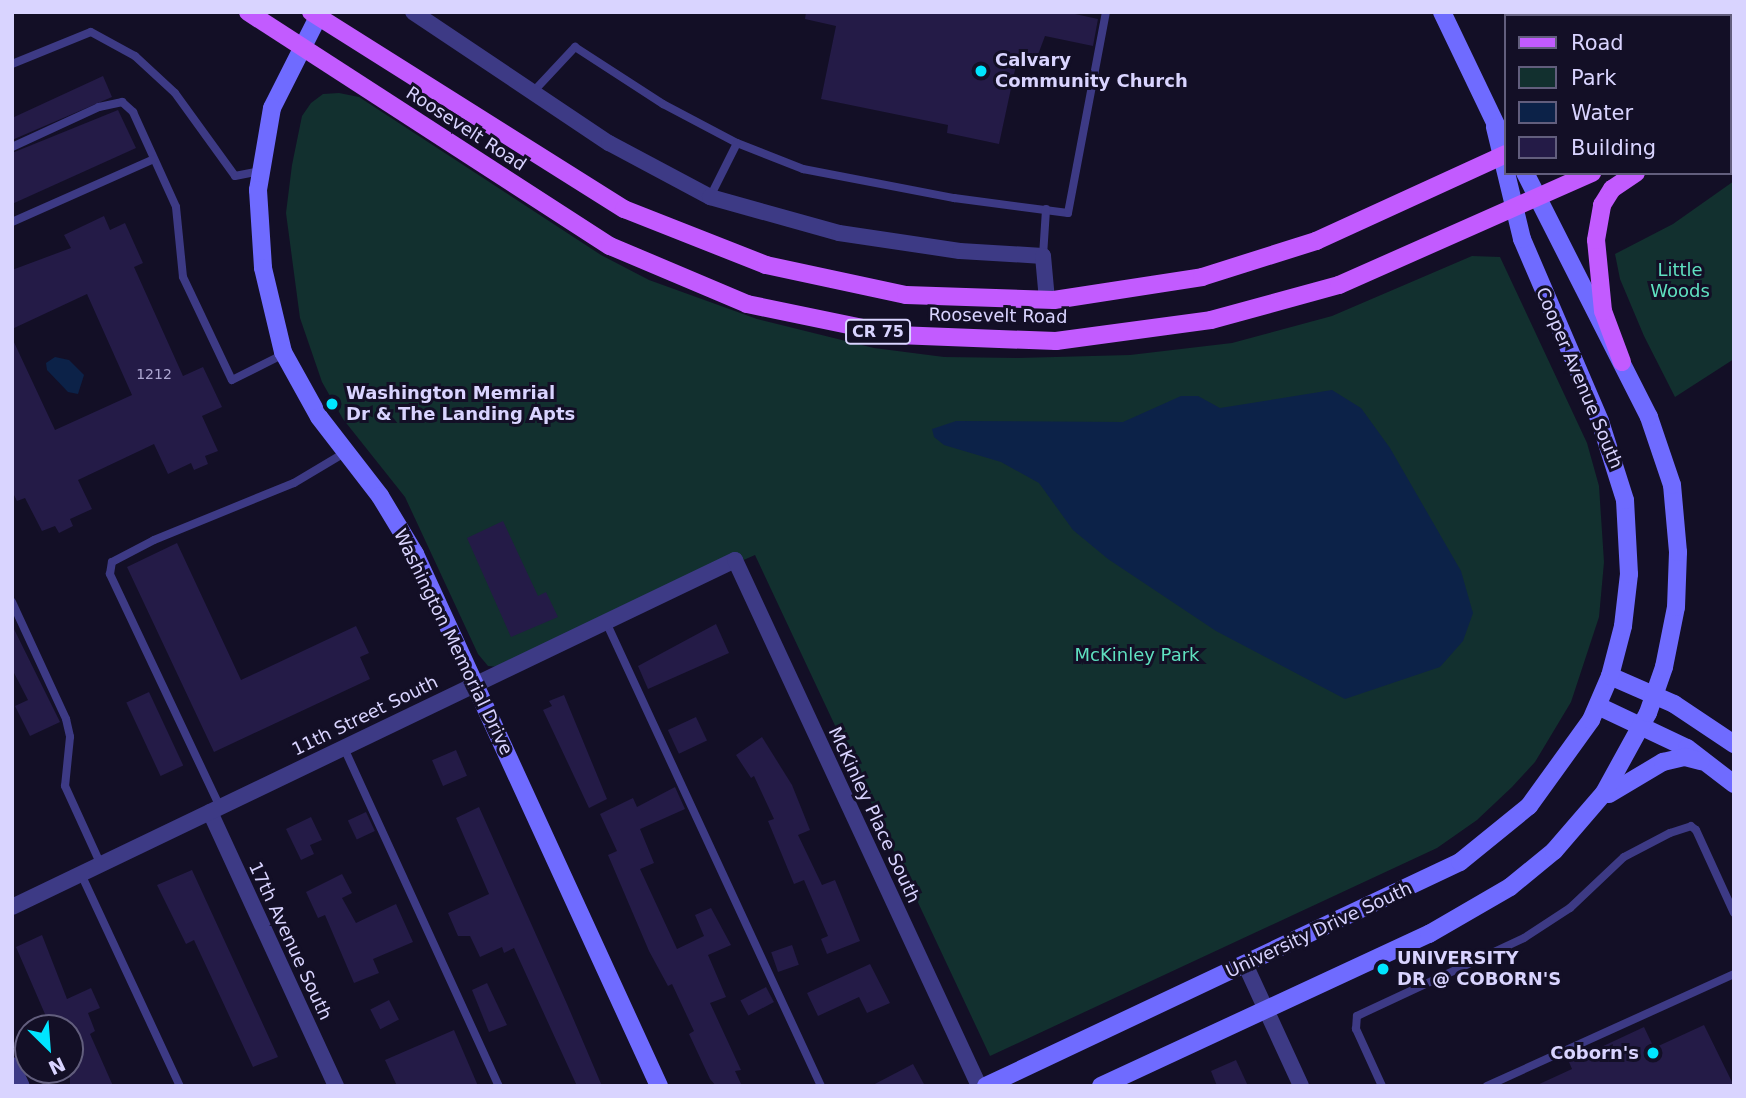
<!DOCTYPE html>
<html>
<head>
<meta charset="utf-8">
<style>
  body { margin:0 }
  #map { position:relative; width:1746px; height:1098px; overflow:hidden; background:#130f26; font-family:"DejaVu Sans",sans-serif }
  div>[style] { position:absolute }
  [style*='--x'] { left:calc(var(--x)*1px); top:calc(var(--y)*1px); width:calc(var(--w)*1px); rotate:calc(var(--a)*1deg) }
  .green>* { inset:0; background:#12302f }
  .water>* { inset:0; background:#0c2248 }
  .building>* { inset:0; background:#241b47; transform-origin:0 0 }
  .lane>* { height:8px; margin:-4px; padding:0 4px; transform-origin:4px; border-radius:4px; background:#3d3a85 }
  .street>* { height:16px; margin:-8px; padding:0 8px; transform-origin:8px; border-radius:8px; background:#3d3a85 }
  .secondary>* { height:18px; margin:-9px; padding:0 9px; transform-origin:9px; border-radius:9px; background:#6f6bff }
  .primary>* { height:18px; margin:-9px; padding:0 9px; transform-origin:9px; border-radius:9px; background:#c25bff }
  .dots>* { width:19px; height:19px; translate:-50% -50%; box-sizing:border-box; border:4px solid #130f26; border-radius:50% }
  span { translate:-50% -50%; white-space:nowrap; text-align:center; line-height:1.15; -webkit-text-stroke:6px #130f26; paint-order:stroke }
  .number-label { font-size:14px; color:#aca6d1 }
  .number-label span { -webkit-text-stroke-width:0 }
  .shield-label span { padding:2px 5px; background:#130f26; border:2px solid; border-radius:5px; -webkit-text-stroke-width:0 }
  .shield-label { font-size:16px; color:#d9d4ff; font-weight:700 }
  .poi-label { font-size:18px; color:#d9d4ff; font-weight:700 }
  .left { translate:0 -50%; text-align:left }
  .right { translate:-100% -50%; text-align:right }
  .street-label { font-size:18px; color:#d9d4ff }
  .park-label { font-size:18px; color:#5fe0c0 }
  .frame { position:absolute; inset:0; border:14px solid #d9d4ff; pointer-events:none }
  .legend { position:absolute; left:1504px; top:14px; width:228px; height:161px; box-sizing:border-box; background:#130f26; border:2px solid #625e7d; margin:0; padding:9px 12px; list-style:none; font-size:21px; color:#d9d4ff }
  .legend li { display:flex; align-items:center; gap:14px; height:35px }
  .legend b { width:35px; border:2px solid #625e7d }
  .north { position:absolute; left:14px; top:1014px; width:70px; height:70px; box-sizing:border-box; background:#130f26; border:2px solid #625e7d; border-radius:50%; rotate:155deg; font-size:19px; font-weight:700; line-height:28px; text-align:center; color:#d9d4ff }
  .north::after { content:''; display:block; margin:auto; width:24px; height:32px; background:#00e5ff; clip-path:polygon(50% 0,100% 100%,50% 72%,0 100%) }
</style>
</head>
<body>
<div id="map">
  <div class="green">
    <div style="clip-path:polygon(339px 93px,359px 97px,601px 255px,649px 280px,757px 319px,874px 348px,944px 357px,1018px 358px,1130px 355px,1232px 343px,1332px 316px,1472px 256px,1500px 257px,1587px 443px,1599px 486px,1604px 562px,1599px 617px,1571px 702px,1535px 762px,1512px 787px,1477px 820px,1437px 848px,990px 1056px,755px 555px,498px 667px,488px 666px,478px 654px,405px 497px,343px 419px,322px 382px,300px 318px,286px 213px,292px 165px,302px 116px,311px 103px,323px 94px)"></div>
    <div style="clip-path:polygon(1734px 181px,1734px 359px,1675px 397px,1644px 336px,1620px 279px,1615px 254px,1673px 224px)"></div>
  </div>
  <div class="water">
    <div style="clip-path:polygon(55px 357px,69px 360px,84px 375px,78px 394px,68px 392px,47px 370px,46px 363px)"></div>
    <div style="clip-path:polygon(1332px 390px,1361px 408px,1390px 448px,1461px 571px,1473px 613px,1463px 641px,1440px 667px,1345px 699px,1216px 631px,1108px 559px,1073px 530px,1039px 483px,1001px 462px,944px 445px,934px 437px,932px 429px,956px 421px,1123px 422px,1181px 396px,1198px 396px,1220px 408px)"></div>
  </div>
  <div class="building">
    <div style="clip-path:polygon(806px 12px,1066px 12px,1098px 19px,1093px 46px,1045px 36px,1036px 60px,1018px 56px,999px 144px,947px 133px,948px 125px,821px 99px,836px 26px,805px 19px)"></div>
    <div style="clip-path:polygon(103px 76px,112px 97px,12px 140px,12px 118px)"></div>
    <div style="clip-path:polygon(118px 110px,136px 148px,12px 204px,12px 153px)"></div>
    <div style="clip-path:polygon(104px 216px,110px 230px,125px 223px,143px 263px,134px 267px,183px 376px,203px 367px,222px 407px,202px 416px,218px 451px,205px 456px,208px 464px,194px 470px,191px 463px,168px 474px,154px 444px,78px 480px,92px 509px,70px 519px,73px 526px,59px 533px,55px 526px,42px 531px,25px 498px,17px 501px,12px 491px,12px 338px,55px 430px,132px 395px,87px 294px,12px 329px,12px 270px,71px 248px,64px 235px)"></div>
    <div style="clip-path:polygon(503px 521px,538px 596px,546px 592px,558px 617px,511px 637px,467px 538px)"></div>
    <div style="clip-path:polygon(177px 543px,241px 680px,356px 626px,369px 653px,360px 657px,370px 679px,214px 752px,127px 567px)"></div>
    <div style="clip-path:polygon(716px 624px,729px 653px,648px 689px,638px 666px)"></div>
    <div style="clip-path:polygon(12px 625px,60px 722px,30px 736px,15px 706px,28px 700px,12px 669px)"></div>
    <div style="left:149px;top:692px;width:81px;height:25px;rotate:65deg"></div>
    <div style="clip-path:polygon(564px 695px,607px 799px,589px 808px,543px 710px,552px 706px,549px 701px)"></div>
    <div style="left:696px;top:717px;width:26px;height:31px;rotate:65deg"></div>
    <div style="clip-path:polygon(762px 737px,792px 785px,810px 830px,798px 835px,822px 885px,835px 880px,860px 941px,827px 954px,821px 939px,828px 936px,804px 880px,794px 884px,768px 821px,774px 819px,754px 776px,751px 778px,736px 755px)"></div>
    <div style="left:456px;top:750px;width:28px;height:26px;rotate:67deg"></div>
    <div style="clip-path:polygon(675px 787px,685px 809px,640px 829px,654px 863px,640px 869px,677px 949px,704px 936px,695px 915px,711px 908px,731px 945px,708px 955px,726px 997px,710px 1003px,741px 1070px,735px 1071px,742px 1086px,716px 1086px,710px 1079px,689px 1034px,694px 1031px,672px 984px,668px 986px,649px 951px,608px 855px,617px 851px,600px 814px,633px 798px,637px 807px)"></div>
    <div style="clip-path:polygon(479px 807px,567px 1004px,602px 1086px,577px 1086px,514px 948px,504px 953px,502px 947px,480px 957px,470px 936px,458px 936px,448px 913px,489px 894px,456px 818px)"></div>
    <div style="left:366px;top:812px;width:21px;height:20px;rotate:65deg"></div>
    <div style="clip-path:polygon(311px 817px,322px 840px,310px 845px,314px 854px,301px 860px,286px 829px)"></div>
    <div style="clip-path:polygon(192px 870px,278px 1057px,253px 1067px,194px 940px,186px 944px,157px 885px)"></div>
    <div style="clip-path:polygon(342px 874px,352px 893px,342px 898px,356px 923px,396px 904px,413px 942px,373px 959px,379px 973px,354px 983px,325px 915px,318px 918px,306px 892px)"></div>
    <div style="clip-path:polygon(42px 935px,67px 999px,91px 988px,100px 1008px,88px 1013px,95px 1031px,90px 1034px,113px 1086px,70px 1086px,70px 1028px,51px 1028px,16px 947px)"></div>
    <div style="left:792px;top:945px;width:21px;height:22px;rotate:71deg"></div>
    <div style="clip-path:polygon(870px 964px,890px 1003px,867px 1013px,859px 997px,818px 1016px,807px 993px)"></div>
    <div style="clip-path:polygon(487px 983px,507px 1025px,489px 1032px,472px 990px)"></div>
    <div style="left:766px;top:987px;width:17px;height:29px;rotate:62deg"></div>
    <div style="left:389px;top:1000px;width:22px;height:21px;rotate:63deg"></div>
    <div style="clip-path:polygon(1704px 1025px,1734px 1086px,1535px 1086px,1572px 1069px,1569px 1062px,1644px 1027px,1654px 1048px)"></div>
    <div style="clip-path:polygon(454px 1030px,478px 1086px,397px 1086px,385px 1060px)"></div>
    <div style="clip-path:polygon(1236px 1060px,1248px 1086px,1217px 1086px,1211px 1071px)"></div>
    <div style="clip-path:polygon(913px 1064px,925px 1086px,871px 1086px)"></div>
  </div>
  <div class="lane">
    <div style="--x:1545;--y:12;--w:4;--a:76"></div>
    <div style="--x:1664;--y:12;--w:4;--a:76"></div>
    <div style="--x:1589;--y:16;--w:9;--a:-27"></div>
    <div style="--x:12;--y:64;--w:85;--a:-22.1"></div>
    <div style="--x:91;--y:32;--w:50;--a:28.6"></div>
    <div style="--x:135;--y:56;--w:54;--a:42.8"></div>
    <div style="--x:175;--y:93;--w:102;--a:54.1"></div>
    <div style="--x:235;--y:176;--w:26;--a:-11"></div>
    <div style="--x:533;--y:92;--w:62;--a:-47"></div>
    <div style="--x:575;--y:47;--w:105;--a:32.9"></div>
    <div style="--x:663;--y:104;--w:84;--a:27.8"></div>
    <div style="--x:737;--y:143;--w:71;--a:21.5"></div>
    <div style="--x:803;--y:169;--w:154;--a:10.9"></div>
    <div style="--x:954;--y:198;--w:115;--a:7.5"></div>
    <div style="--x:1068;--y:213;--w:205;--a:-79.3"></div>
    <div style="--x:12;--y:147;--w:96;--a:-24.7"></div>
    <div style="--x:99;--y:107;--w:24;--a:-12"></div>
    <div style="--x:122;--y:102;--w:15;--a:42"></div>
    <div style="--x:133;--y:112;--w:104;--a:65.6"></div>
    <div style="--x:176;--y:207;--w:70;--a:84.3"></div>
    <div style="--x:183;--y:277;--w:114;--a:64.6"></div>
    <div style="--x:232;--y:380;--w:58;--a:-26.6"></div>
    <div style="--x:710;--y:197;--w:60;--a:-63.4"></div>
    <div style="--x:12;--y:222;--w:155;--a:-23.9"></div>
    <div style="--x:1043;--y:256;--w:47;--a:-86.3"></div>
    <div style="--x:12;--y:602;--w:129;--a:65.2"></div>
    <div style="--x:66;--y:719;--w:18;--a:77"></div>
    <div style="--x:70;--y:737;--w:49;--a:95.8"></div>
    <div style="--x:65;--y:786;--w:87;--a:65.5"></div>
    <div style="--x:606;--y:622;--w:511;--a:65.14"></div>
    <div style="--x:344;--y:748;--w:372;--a:65.4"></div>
    <div style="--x:220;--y:807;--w:258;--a:-115.3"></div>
    <div style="--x:110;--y:574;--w:12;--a:-81"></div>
    <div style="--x:112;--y:562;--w:47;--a:-27.6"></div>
    <div style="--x:154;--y:540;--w:151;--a:-22.2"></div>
    <div style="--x:294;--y:483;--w:61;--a:-30.8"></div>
    <div style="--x:81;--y:874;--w:234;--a:65"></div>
    <div style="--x:1382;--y:1086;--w:63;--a:-114.5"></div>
    <div style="--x:1356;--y:1029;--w:13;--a:-86"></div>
    <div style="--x:1357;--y:1016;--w:184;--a:-25"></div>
    <div style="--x:1524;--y:938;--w:55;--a:-33.1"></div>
    <div style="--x:1570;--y:908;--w:74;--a:-43.4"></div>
    <div style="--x:1624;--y:857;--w:52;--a:-27.6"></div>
    <div style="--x:1670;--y:833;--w:22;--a:-18"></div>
    <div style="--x:1691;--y:826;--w:6;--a:39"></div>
    <div style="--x:1696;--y:830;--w:91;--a:65.4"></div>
    <div style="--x:1487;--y:1086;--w:271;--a:-24.4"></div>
  </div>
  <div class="street">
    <div style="--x:413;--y:12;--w:236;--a:33.8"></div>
    <div style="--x:609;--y:143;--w:115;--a:28.1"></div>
    <div style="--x:710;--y:197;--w:134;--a:15.6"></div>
    <div style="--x:839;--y:233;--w:122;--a:8.5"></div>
    <div style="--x:960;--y:251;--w:83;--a:3.4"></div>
    <div style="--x:1043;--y:256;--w:44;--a:84.8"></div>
    <div style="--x:210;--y:812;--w:302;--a:65.3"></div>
    <div style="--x:12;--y:907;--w:802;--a:-25.64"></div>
    <div style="--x:735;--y:560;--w:580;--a:65.11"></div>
    <div style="--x:1245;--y:964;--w:134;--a:65.3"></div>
    <div style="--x:12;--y:1065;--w:23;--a:65"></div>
  </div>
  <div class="secondary">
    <div style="--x:1442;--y:12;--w:136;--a:64.4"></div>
    <div style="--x:318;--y:17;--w:102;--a:116.8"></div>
    <div style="--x:272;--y:108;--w:83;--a:99.7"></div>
    <div style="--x:258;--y:190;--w:78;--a:86.3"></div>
    <div style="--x:263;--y:268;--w:86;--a:76.6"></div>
    <div style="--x:283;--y:352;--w:74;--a:61"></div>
    <div style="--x:319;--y:417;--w:100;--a:52.3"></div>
    <div style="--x:380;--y:496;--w:68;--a:58.9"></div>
    <div style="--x:415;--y:554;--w:585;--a:65.36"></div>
    <div style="--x:1610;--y:676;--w:70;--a:23.6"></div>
    <div style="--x:1674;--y:704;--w:72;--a:33.7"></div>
    <div style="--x:1598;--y:706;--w:98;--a:25.3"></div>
    <div style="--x:1687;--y:748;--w:59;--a:37.5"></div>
    <div style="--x:1609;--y:794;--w:63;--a:-30.7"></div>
    <div style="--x:1663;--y:762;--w:23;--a:-13"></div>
    <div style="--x:1685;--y:757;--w:16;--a:15"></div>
    <div style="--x:986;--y:1086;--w:524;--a:-25.29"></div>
    <div style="--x:1460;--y:862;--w:89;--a:-39.1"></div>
    <div style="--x:1529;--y:806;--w:106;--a:-54.2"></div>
    <div style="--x:1591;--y:720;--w:48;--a:-66.6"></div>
    <div style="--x:1610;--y:676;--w:52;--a:-75.4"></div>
    <div style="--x:1623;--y:626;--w:52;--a:-83.4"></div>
    <div style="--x:1629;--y:574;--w:74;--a:-93.1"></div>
    <div style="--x:1625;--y:500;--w:83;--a:-107.6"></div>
    <div style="--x:1600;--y:421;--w:198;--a:-113.2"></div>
    <div style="--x:1522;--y:239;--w:115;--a:-103.6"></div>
    <div style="--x:1101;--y:1086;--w:362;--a:-24.9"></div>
    <div style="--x:1429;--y:934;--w:94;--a:-30.1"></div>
    <div style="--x:1510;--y:887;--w:57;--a:-39.3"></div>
    <div style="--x:1554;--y:851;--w:77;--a:-49.2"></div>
    <div style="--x:1604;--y:793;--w:91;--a:-61.2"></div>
    <div style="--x:1648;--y:713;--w:49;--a:-70.8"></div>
    <div style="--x:1664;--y:667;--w:61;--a:-78.7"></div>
    <div style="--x:1676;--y:607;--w:55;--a:-87.9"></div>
    <div style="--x:1678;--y:552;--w:67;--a:-95.1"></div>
    <div style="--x:1672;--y:485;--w:72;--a:-108.7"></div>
    <div style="--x:1649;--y:417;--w:274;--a:-116.9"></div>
  </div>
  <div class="primary">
    <div style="--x:248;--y:12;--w:431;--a:32.9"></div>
    <div style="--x:610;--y:246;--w:149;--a:22.9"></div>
    <div style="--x:747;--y:304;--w:153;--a:11.7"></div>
    <div style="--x:897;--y:335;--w:159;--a:2.2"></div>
    <div style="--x:1056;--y:341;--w:156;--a:-7.7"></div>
    <div style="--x:1211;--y:320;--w:133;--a:-15.3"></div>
    <div style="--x:1339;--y:285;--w:277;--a:-23.9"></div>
    <div style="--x:311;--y:12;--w:370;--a:32.2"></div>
    <div style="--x:624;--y:209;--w:153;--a:21.5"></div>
    <div style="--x:766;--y:265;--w:143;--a:12.1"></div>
    <div style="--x:906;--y:295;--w:148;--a:1.9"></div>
    <div style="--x:1054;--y:300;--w:150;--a:-8.8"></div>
    <div style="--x:1202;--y:277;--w:120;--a:-17.5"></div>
    <div style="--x:1316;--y:241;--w:209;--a:-24.6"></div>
    <div style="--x:1730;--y:51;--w:4;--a:-27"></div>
    <div style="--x:1730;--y:110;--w:4;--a:-27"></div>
    <div style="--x:1622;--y:362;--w:54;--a:-110.4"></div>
    <div style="--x:1603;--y:311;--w:71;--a:-95.6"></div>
    <div style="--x:1596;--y:240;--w:36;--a:-80"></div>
    <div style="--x:1602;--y:205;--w:19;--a:-58"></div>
    <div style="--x:1612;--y:189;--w:29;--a:-34"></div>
  </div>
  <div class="dots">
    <div style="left:981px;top:71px;background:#00e5ff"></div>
    <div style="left:332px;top:404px;background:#00e5ff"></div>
    <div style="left:1383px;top:969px;background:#00e5ff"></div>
    <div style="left:1653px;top:1053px;background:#00e5ff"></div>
  </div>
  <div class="number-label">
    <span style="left:154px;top:374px">1212</span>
  </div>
  <div class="shield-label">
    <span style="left:878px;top:332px">CR 75</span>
  </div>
  <div class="poi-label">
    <span class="left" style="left:995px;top:71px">Calvary<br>Community Church</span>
    <span class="left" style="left:346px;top:404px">Washington Memrial<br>Dr &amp; The Landing Apts</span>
    <span class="left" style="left:1397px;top:969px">UNIVERSITY<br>DR @ COBORN'S</span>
    <span class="right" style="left:1639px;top:1053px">Coborn's</span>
  </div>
  <div class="street-label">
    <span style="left:466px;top:129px;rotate:33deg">Roosevelt Road</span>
    <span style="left:998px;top:316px;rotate:1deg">Roosevelt Road</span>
    <span style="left:1579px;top:378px;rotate:67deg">Cooper Avenue South</span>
    <span style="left:453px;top:642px;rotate:64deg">Washington Memorial Drive</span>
    <span style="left:365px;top:716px;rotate:-26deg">11th Street South</span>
    <span style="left:874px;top:815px;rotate:65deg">McKinley Place South</span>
    <span style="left:1319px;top:930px;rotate:-25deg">University Drive South</span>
    <span style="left:290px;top:941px;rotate:65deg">17th Avenue South</span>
  </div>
  <div class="park-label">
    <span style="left:1680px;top:281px">Little<br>Woods</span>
    <span style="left:1137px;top:655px">McKinley Park</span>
  </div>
  <div class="frame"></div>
  <ul class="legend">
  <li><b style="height:9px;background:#c25bff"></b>Road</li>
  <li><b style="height:19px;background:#12302f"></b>Park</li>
  <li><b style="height:19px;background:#0c2248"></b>Water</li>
  <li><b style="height:19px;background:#241b47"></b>Building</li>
  </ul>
  <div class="north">N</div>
</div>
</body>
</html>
